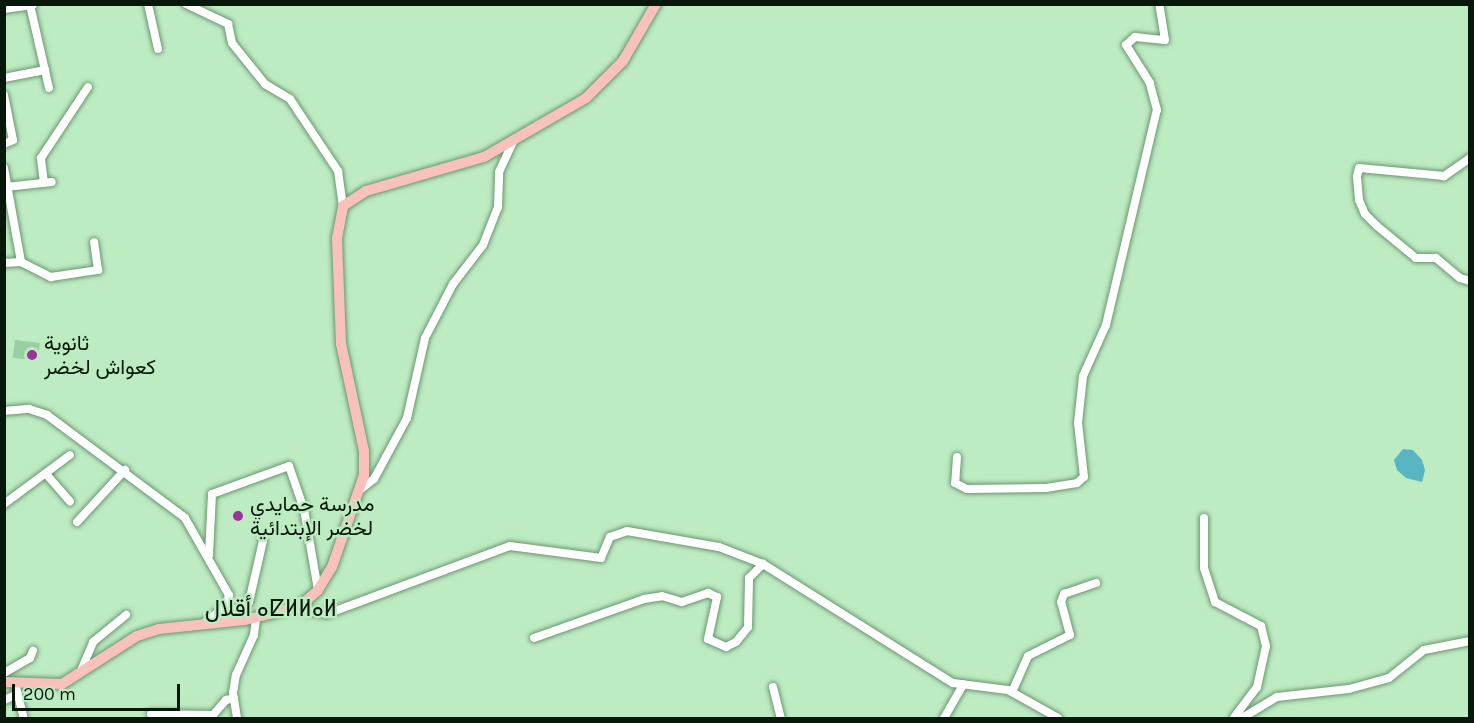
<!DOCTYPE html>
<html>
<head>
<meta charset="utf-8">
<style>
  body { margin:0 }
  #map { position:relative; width:1474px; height:723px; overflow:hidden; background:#bdebc2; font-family:Karla,Vazirmatn,"Noto Sans Tifinagh",sans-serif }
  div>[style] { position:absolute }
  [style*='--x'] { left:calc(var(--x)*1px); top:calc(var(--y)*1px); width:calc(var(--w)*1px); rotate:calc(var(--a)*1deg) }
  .green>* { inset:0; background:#9ad0a1; transform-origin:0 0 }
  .water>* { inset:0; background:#58b6c3 }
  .roads { filter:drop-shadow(0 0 2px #6b9670) drop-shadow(0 0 2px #6b9670) }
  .minor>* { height:8px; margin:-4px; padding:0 4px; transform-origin:4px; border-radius:4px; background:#fff }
  .major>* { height:10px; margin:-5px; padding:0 5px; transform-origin:5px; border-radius:5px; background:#f8c2bb }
  .dots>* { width:16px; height:16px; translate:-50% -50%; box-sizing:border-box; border:3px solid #bdebc2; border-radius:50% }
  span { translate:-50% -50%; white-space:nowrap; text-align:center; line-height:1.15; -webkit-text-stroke:4.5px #bdebc2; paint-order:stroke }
  .poi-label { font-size:21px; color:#07180a }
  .left { translate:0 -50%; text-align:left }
  .quarter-label { font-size:24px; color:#07180a }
  .frame { position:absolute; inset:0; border:6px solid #07180a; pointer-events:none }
  .scale { position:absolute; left:12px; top:684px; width:168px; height:27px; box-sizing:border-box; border:3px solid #07180a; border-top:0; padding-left:8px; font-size:18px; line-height:21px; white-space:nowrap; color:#07180a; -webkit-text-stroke:4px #bdebc2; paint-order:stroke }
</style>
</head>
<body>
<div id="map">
  <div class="green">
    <div style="left:15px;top:340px;width:25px;height:18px;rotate:7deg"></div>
  </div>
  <div class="water">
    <div style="clip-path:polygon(1403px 449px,1413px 450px,1422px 460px,1425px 470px,1422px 482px,1406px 478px,1397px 470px,1394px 460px)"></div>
  </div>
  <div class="roads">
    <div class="minor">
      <div style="--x:148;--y:4;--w:46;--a:77.5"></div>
      <div style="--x:186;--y:4;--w:47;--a:25.5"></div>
      <div style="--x:228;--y:24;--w:19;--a:78"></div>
      <div style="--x:232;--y:43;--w:53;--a:51.2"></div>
      <div style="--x:265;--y:84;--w:29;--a:31"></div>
      <div style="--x:290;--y:99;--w:87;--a:56.3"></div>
      <div style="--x:338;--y:171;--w:35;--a:82"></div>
      <div style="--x:30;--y:5;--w:85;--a:77.1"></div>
      <div style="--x:4;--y:9;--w:29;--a:-8"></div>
      <div style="--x:4;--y:78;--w:42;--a:-11"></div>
      <div style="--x:4;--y:95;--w:46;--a:78.7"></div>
      <div style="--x:13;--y:140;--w:10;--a:156"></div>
      <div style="--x:1470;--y:158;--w:32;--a:145"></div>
      <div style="--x:1444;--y:176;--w:85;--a:-174.6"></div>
      <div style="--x:1359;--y:168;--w:9;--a:103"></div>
      <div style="--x:1357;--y:177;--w:23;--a:85"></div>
      <div style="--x:1359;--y:200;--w:15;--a:67"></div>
      <div style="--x:1365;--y:214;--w:17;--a:45"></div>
      <div style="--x:1377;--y:226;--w:50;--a:39.4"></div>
      <div style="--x:1416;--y:258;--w:20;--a:0"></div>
      <div style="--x:1436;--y:258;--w:31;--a:40"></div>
      <div style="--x:1460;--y:278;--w:10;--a:17"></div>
      <div style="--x:4;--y:168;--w:96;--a:79.7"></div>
      <div style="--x:44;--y:183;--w:25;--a:-97"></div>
      <div style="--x:41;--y:158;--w:85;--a:-56.5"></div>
      <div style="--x:6;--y:187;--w:46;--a:-6.2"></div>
      <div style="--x:4;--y:263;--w:17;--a:-3"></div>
      <div style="--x:21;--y:262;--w:34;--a:27"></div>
      <div style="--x:51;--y:277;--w:48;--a:-8.5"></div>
      <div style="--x:98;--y:270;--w:28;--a:-98"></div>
      <div style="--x:4;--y:411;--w:25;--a:-5"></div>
      <div style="--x:29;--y:409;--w:19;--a:18"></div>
      <div style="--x:47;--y:415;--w:172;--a:36.7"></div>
      <div style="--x:185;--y:518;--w:89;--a:60.3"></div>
      <div style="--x:229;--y:595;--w:11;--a:105"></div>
      <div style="--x:226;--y:606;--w:28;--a:142"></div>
      <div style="--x:957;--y:457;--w:26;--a:94"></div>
      <div style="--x:955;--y:483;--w:13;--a:27"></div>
      <div style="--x:967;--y:489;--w:79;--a:-0.7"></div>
      <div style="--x:1046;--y:488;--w:31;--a:-9"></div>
      <div style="--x:1077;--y:483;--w:9;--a:-41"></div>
      <div style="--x:1084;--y:477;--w:54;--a:-96.3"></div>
      <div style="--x:1078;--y:423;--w:47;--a:-83.9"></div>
      <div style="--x:1083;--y:376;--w:56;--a:-65.7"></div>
      <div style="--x:1106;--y:325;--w:221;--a:-76.7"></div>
      <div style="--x:1157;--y:110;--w:28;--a:-105"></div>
      <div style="--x:1150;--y:83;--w:45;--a:-122.3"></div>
      <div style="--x:1126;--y:45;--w:12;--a:-42"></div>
      <div style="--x:1135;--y:37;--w:30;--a:6"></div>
      <div style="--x:1165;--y:40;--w:36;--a:-99"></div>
      <div style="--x:47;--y:475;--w:35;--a:49"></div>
      <div style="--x:361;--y:489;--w:16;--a:-38"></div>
      <div style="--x:374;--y:479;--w:69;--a:-61.6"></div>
      <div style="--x:407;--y:418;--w:82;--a:-77.3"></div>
      <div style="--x:425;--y:338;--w:61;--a:-62.6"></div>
      <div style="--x:453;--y:284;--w:49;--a:-52.4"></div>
      <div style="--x:483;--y:245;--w:41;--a:-68.5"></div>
      <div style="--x:498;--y:207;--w:35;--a:-88"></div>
      <div style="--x:499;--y:172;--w:35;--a:-65"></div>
      <div style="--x:4;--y:504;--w:82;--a:-36.6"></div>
      <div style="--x:1204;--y:518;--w:50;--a:90"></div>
      <div style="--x:1204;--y:568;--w:36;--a:72"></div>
      <div style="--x:1215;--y:602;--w:52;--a:27.6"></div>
      <div style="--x:1261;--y:626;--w:21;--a:76"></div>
      <div style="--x:1266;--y:646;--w:42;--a:102.4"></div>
      <div style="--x:1257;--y:687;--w:39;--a:127"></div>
      <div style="--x:77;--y:522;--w:71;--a:-47.3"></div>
      <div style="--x:209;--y:555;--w:61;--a:-87.2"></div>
      <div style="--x:212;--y:494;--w:82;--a:-20"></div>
      <div style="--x:289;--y:466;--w:46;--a:70.8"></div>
      <div style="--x:304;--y:509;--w:82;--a:80.2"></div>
      <div style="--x:293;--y:609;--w:34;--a:8"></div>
      <div style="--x:327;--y:614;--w:195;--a:-20.4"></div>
      <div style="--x:510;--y:546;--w:92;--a:7.5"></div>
      <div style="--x:601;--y:558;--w:23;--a:-67"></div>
      <div style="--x:610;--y:537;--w:18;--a:-19"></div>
      <div style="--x:627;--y:531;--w:93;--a:9.9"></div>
      <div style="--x:719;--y:547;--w:47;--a:21.1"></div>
      <div style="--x:763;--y:564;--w:224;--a:32.1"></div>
      <div style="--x:953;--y:683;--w:55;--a:7.3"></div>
      <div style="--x:1008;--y:690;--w:57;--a:29.2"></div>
      <div style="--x:213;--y:622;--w:41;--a:-29.1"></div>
      <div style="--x:249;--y:602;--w:63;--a:-77.1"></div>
      <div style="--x:534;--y:638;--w:117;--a:-19.5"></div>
      <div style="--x:644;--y:599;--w:18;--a:-9"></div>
      <div style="--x:662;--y:596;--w:21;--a:17"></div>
      <div style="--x:682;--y:602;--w:28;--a:-19"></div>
      <div style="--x:708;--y:593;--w:10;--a:24"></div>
      <div style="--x:717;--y:597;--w:43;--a:102.1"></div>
      <div style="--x:708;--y:639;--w:20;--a:24"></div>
      <div style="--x:726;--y:647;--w:11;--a:-27"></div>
      <div style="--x:736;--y:642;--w:19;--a:-51"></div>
      <div style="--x:748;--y:627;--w:49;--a:-88.8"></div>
      <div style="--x:749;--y:578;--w:20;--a:-45"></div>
      <div style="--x:4;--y:673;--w:30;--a:-30"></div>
      <div style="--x:30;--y:658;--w:8;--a:-67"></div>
      <div style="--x:80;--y:673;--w:34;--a:-67"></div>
      <div style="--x:93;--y:642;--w:43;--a:-39.3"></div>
      <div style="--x:15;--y:683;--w:36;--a:76"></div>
      <div style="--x:773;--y:687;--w:32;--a:76"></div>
      <div style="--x:1012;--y:692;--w:39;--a:-66"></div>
      <div style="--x:1028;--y:656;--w:47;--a:-26.6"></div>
      <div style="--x:1070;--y:635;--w:34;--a:-105"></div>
      <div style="--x:1061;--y:602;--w:9;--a:-69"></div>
      <div style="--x:1064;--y:594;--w:34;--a:-19"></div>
      <div style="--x:4;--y:700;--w:15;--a:-23"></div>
      <div style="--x:151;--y:714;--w:62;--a:0.9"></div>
      <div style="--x:213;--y:715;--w:20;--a:-49"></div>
      <div style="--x:226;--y:700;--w:8;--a:-14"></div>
      <div style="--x:237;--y:718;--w:25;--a:-99"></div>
      <div style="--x:233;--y:693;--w:18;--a:-81"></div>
      <div style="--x:236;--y:675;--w:44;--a:-65.8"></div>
      <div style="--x:254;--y:635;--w:17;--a:-83"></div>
      <div style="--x:944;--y:718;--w:39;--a:-60"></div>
      <div style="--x:1242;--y:718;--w:41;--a:-31"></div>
      <div style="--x:1277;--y:697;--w:72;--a:-6.3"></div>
      <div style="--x:1349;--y:689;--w:41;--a:-15.4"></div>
      <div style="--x:1389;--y:678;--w:45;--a:-38.7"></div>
      <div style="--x:1424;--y:650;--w:47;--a:-11.1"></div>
    </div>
    <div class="major">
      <div style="--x:4;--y:682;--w:58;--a:2"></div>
      <div style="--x:62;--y:684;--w:89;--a:-32.6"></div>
      <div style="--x:137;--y:636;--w:23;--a:-18"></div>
      <div style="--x:159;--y:629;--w:86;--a:-6"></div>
      <div style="--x:245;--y:620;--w:37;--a:-14"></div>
      <div style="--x:281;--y:611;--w:21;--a:-17"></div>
      <div style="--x:301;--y:605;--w:23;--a:-41"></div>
      <div style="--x:318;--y:590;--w:27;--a:-59"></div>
      <div style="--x:332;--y:567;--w:97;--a:-70.8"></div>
      <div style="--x:364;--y:475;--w:24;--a:-90"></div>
      <div style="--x:364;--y:451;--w:109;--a:-102.1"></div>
      <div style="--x:341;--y:344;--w:106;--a:-92.2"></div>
      <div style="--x:337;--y:238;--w:33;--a:-79"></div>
      <div style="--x:343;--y:206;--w:27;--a:-33"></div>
      <div style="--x:366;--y:191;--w:123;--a:-16.1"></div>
      <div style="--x:484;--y:157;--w:118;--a:-30"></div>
      <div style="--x:586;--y:98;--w:52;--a:-45"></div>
      <div style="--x:623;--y:61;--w:66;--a:-59.9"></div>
    </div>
  </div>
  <div class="dots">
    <div style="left:32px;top:355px;background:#993499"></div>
    <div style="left:238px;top:516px;background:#993499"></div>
  </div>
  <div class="poi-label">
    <span class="left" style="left:44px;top:355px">ثانوية<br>كعواش لخضر</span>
    <span class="left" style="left:250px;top:516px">مدرسة حمايدي<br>لخضر الإبتدائية</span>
  </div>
  <div class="quarter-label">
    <span style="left:271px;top:609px">أقلال ⴰⵇⵍⵍⴰⵍ</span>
  </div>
  <div class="frame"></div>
  <div class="scale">200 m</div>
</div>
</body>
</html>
